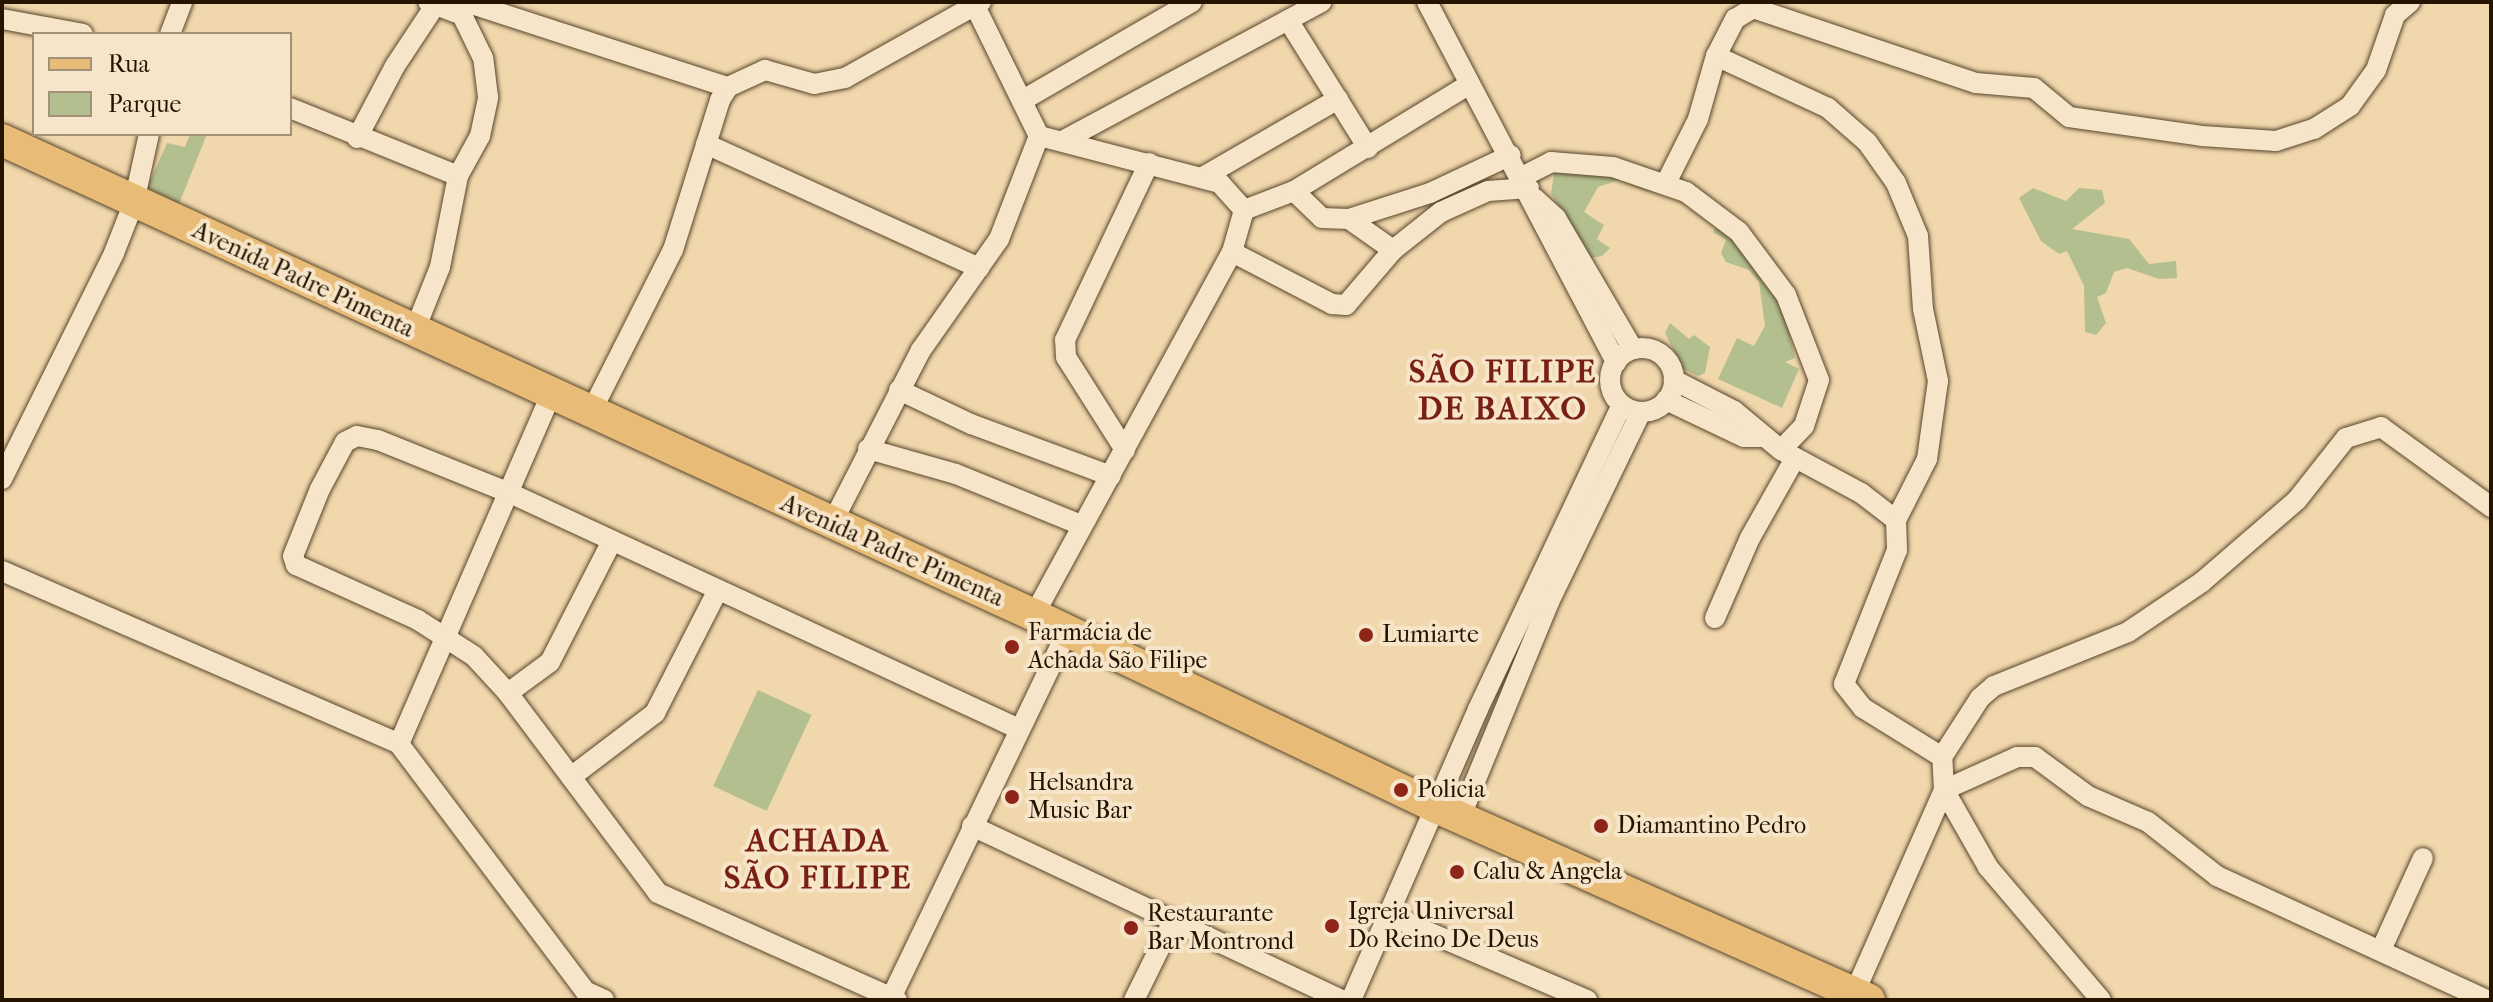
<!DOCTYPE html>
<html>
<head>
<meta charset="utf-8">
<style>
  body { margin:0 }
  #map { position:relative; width:2493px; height:1002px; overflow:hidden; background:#f1d7ac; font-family:"IM FELL French Canon",serif }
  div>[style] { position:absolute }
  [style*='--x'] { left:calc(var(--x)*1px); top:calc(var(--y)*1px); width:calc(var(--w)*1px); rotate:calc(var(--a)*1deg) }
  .green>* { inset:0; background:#b3bf8e; transform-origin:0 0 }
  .roads { filter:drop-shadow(0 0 2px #57452b) drop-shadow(0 0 2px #57452b) }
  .street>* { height:20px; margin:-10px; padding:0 10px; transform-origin:10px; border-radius:10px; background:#f6e5c9 }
  .street>.ring { margin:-10px; padding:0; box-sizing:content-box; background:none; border:20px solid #f6e5c9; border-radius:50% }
  .primary>* { height:32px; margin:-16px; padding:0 16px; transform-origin:16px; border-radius:16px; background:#e8bc76 }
  .dots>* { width:22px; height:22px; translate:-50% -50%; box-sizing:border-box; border:4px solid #f6e5c9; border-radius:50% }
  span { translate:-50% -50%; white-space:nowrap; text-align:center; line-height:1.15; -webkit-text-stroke:8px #f6e5c9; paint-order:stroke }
  .street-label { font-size:24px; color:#241400 }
  .poi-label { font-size:24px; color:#241400 }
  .left { translate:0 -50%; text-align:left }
  .district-label { font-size:32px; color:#7a1f14; font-weight:700; letter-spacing:2px }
  .frame { position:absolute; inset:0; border:4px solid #241400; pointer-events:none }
  .legend { position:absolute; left:32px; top:32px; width:260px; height:104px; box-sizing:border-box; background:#f6e5c9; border:2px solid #a29179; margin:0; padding:10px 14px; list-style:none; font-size:24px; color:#241400 }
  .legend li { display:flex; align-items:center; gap:16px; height:40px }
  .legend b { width:40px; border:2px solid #a29179 }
</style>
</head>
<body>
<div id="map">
  <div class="green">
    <div style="clip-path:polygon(190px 134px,207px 134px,179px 204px,147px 188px,167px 143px,185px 147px)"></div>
    <div style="clip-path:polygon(1560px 169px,1602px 171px,1652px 185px,1648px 192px,1619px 180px,1598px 187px,1584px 212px,1604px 225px,1597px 239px,1610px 248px,1602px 256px,1591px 258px,1551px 194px,1554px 174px)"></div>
    <div style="clip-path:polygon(2033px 188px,2066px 201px,2079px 188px,2102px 190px,2105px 203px,2072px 229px,2129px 239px,2149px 264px,2176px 261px,2177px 278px,2159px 279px,2127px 268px,2114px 272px,2106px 293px,2097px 297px,2106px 323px,2096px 335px,2085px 332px,2084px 286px,2067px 251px,2059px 254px,2041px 241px,2019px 198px)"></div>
    <div style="clip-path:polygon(1718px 224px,1773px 286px,1786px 320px,1795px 358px,1785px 362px,1799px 369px,1782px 408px,1718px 379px,1737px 338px,1754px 346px,1765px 326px,1759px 282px,1749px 270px,1726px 262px,1721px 253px,1726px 240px,1713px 232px)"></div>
    <div style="clip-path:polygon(1670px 323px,1689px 339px,1694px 335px,1710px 347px,1705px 373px,1698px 376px,1683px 369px,1665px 333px)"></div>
    <div style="left:758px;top:690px;width:59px;height:106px;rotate:25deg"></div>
  </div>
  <div class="roads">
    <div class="street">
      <div style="--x:1427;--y:2;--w:407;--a:62.3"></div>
      <div style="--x:469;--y:3;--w:272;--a:18"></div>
      <div style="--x:2;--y:19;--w:82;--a:10.5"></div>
      <div style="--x:1288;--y:20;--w:151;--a:58"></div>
      <div style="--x:170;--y:34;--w:34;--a:-69"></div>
      <div style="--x:1716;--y:56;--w:123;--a:24.9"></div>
      <div style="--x:1828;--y:108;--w:52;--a:41.1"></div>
      <div style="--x:1867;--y:142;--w:50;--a:54.7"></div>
      <div style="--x:1896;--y:183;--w:57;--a:67.5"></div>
      <div style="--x:1918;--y:236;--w:73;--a:86.1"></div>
      <div style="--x:1923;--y:309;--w:74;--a:78.2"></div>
      <div style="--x:1938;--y:381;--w:79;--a:98"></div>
      <div style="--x:1927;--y:459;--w:68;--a:116.9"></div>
      <div style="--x:1023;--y:100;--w:195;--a:-30.1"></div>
      <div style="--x:290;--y:108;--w:181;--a:22"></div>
      <div style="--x:357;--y:138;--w:81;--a:-62.2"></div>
      <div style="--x:395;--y:66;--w:74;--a:-56.5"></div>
      <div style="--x:1066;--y:139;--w:290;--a:-28.2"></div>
      <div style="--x:706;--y:144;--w:300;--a:24.4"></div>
      <div style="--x:1203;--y:177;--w:156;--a:-30"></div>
      <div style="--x:1522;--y:177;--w:33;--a:-27"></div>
      <div style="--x:1551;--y:162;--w:62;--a:4.6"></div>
      <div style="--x:1613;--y:167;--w:77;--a:18.9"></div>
      <div style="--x:1686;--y:192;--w:66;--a:37"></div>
      <div style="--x:1739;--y:232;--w:79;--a:53.3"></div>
      <div style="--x:1786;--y:295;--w:91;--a:68.8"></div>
      <div style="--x:1819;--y:380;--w:48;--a:108.1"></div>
      <div style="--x:1804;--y:426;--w:33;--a:134"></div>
      <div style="--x:1781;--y:450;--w:61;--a:-140.3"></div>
      <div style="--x:1734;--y:411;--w:68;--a:-152.7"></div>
      <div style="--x:1666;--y:183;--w:72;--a:-63.4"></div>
      <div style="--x:1698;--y:119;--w:66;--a:-74.1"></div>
      <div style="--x:1716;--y:56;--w:42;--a:-62.8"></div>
      <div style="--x:1735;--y:19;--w:21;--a:-31"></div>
      <div style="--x:1753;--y:8;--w:235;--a:18.6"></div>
      <div style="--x:1976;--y:83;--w:58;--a:4.9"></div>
      <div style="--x:2034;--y:88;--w:45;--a:39.6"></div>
      <div style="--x:2069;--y:117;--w:134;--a:8.1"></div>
      <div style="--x:2202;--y:136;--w:74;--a:3.9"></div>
      <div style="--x:2276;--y:141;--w:40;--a:-18"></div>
      <div style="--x:2314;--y:129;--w:43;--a:-32.6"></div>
      <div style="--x:2350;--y:106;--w:44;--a:-54.2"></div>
      <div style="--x:2376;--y:70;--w:58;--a:-70.9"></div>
      <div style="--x:2395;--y:15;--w:20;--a:-41"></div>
      <div style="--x:1294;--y:191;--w:39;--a:44"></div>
      <div style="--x:1322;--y:218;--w:27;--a:2"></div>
      <div style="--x:1349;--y:219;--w:85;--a:-17.8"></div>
      <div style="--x:1430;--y:193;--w:89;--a:-25.1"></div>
      <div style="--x:1534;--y:198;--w:30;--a:42"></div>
      <div style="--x:1556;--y:218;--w:152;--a:59.6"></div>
      <div style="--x:1244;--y:210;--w:53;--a:-20.8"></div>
      <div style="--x:1294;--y:191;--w:202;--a:-31.3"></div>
      <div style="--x:1349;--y:219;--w:54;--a:35.2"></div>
      <div style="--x:1232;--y:252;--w:113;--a:27.5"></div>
      <div style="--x:1332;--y:304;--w:14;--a:4"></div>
      <div style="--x:1346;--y:305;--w:72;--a:-49.5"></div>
      <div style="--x:1393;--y:250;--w:61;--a:-38.4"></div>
      <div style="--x:1441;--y:212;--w:51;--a:-24.1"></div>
      <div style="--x:1488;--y:191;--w:41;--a:-4.2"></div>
      <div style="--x:414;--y:332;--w:70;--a:-68.2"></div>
      <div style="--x:440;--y:267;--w:93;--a:-78.8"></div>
      <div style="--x:458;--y:176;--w:46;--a:-61.2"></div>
      <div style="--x:480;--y:136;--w:40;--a:-78"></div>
      <div style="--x:488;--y:97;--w:39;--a:-97"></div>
      <div style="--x:483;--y:58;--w:48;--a:-116"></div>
      <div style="--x:462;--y:15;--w:36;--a:-159"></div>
      <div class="ring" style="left:1610px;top:348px;width:44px;height:44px"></div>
      <div style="--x:899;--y:390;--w:80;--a:25.3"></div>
      <div style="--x:971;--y:424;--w:149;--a:20.4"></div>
      <div style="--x:1666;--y:400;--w:86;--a:25.4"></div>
      <div style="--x:1744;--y:437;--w:18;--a:0"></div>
      <div style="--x:591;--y:412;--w:182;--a:-63.2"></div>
      <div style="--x:673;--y:250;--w:157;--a:-72.6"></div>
      <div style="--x:720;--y:100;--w:15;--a:-58"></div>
      <div style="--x:728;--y:87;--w:41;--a:-24.7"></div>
      <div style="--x:765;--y:70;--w:51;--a:15.9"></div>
      <div style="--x:814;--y:84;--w:32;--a:-11"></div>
      <div style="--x:845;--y:78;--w:156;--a:-29.2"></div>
      <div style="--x:868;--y:449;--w:91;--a:15.9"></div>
      <div style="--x:956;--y:474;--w:135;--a:22.2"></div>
      <div style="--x:1125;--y:450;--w:110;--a:-122.4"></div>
      <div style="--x:1066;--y:357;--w:17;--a:-93"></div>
      <div style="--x:1065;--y:340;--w:196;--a:-64.6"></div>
      <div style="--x:1781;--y:450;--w:91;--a:28.3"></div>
      <div style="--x:1861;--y:493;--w:44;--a:37.6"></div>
      <div style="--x:1896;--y:520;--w:30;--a:88"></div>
      <div style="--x:1897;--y:550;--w:144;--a:111.6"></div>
      <div style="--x:1844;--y:684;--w:31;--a:52"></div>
      <div style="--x:1863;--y:708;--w:93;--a:31.8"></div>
      <div style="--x:2;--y:479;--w:252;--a:-63.6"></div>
      <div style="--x:114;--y:253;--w:55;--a:-68.6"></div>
      <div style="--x:134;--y:202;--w:70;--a:-77.6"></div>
      <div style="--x:831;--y:525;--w:197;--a:-62.8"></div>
      <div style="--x:921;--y:350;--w:136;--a:-54.9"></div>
      <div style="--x:999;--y:239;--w:110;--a:-68.8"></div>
      <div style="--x:1039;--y:136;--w:149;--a:-116.2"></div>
      <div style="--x:2;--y:571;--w:433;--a:23.5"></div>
      <div style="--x:399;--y:744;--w:309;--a:53"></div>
      <div style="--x:585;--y:991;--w:21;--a:25"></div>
      <div style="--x:1034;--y:615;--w:413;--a:-61.4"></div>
      <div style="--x:1232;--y:252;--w:44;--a:-74.1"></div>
      <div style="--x:1244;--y:210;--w:36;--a:-132"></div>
      <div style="--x:1220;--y:183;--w:187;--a:-165.4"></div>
      <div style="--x:1715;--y:618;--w:87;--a:-66.4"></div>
      <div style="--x:1750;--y:538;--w:92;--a:-60.6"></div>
      <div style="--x:508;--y:693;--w:52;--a:-36.4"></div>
      <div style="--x:550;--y:662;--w:136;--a:-62.9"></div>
      <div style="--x:399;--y:744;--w:382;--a:-66.5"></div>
      <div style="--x:571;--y:777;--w:106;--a:-37.3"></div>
      <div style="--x:655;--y:713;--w:138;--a:-62.9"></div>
      <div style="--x:1460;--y:818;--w:234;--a:-67.6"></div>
      <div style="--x:1549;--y:602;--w:211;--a:-64.2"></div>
      <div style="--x:972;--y:826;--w:408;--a:25.2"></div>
      <div style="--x:1386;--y:914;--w:219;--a:23.2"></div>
      <div style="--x:2381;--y:950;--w:101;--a:-65.5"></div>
      <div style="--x:1854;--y:994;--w:223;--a:-66.2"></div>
      <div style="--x:1944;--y:790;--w:80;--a:-24.3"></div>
      <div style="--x:2017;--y:757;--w:18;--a:0"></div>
      <div style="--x:2035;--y:757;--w:66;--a:36.3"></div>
      <div style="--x:2088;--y:796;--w:65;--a:23.4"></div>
      <div style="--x:2148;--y:822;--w:88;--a:38"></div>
      <div style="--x:2217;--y:876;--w:296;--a:24.7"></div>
      <div style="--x:890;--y:1000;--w:408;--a:-64.3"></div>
      <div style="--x:897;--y:1000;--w:262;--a:-155.9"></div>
      <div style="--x:658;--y:893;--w:250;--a:-126.9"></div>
      <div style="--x:508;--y:693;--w:50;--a:-132.6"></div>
      <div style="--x:474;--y:656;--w:67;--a:-147.3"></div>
      <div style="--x:418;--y:620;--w:134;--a:-155.7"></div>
      <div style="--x:296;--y:565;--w:9;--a:-108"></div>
      <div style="--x:293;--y:556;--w:72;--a:-68.1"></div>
      <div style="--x:320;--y:489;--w:53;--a:-62"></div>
      <div style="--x:345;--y:442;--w:13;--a:-27"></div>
      <div style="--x:357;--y:436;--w:21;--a:11"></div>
      <div style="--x:378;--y:440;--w:144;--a:21.9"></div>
      <div style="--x:512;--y:494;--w:559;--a:24.87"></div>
      <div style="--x:1134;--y:1000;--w:88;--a:-63.7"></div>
      <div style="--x:1351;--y:1000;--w:318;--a:-66.4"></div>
      <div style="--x:1478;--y:709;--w:336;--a:-64.7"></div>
      <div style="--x:2101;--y:1000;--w:175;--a:-130.4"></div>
      <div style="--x:1988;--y:867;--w:89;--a:-119.7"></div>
      <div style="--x:1944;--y:790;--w:33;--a:-93"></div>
      <div style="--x:1942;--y:757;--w:70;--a:-57.2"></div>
      <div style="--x:1980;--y:698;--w:18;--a:-41"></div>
      <div style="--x:1994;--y:686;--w:144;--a:-21.9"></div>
      <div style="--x:2128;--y:632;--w:89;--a:-34"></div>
      <div style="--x:2202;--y:582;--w:125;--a:-40.8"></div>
      <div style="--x:2297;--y:500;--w:79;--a:-51.7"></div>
      <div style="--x:2346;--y:438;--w:37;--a:-17"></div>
      <div style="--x:2381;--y:427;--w:136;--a:36"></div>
    </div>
    <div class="primary">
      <div style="--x:2;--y:140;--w:1136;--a:24.72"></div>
      <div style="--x:1034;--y:615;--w:445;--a:25.5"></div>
      <div style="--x:1436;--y:807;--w:474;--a:24"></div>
    </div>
  </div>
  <div class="dots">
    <div style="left:1366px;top:635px;background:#8f2418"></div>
    <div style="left:1012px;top:647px;background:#8f2418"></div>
    <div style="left:1401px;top:790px;background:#8f2418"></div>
    <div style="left:1012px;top:797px;background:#8f2418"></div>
    <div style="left:1601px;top:826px;background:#8f2418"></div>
    <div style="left:1457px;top:872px;background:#8f2418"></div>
    <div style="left:1332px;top:926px;background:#8f2418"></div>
    <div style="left:1131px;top:928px;background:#8f2418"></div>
  </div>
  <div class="street-label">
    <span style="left:303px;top:280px;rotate:25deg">Avenida Padre Pimenta</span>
    <span style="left:892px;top:551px;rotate:24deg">Avenida Padre Pimenta</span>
  </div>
  <div class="poi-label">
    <span class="left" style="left:1028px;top:647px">Farmácia de<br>Achada São Filipe</span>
    <span class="left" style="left:1382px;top:635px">Lumiarte</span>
    <span class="left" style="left:1028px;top:797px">Helsandra<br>Music Bar</span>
    <span class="left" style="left:1417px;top:790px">Policia</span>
    <span class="left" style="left:1617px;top:826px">Diamantino Pedro</span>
    <span class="left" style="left:1473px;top:872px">Calu &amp; Angela</span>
    <span class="left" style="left:1348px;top:926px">Igreja Universal<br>Do Reino De Deus</span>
    <span class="left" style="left:1147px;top:928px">Restaurante<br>Bar Montrond</span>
  </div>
  <div class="district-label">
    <span style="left:1503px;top:391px">SÃO FILIPE<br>DE BAIXO</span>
    <span style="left:818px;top:860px">ACHADA<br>SÃO FILIPE</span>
  </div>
  <div class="frame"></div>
  <ul class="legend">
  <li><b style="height:10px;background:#e8bc76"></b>Rua</li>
  <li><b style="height:22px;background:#b3bf8e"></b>Parque</li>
  </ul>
</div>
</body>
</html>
